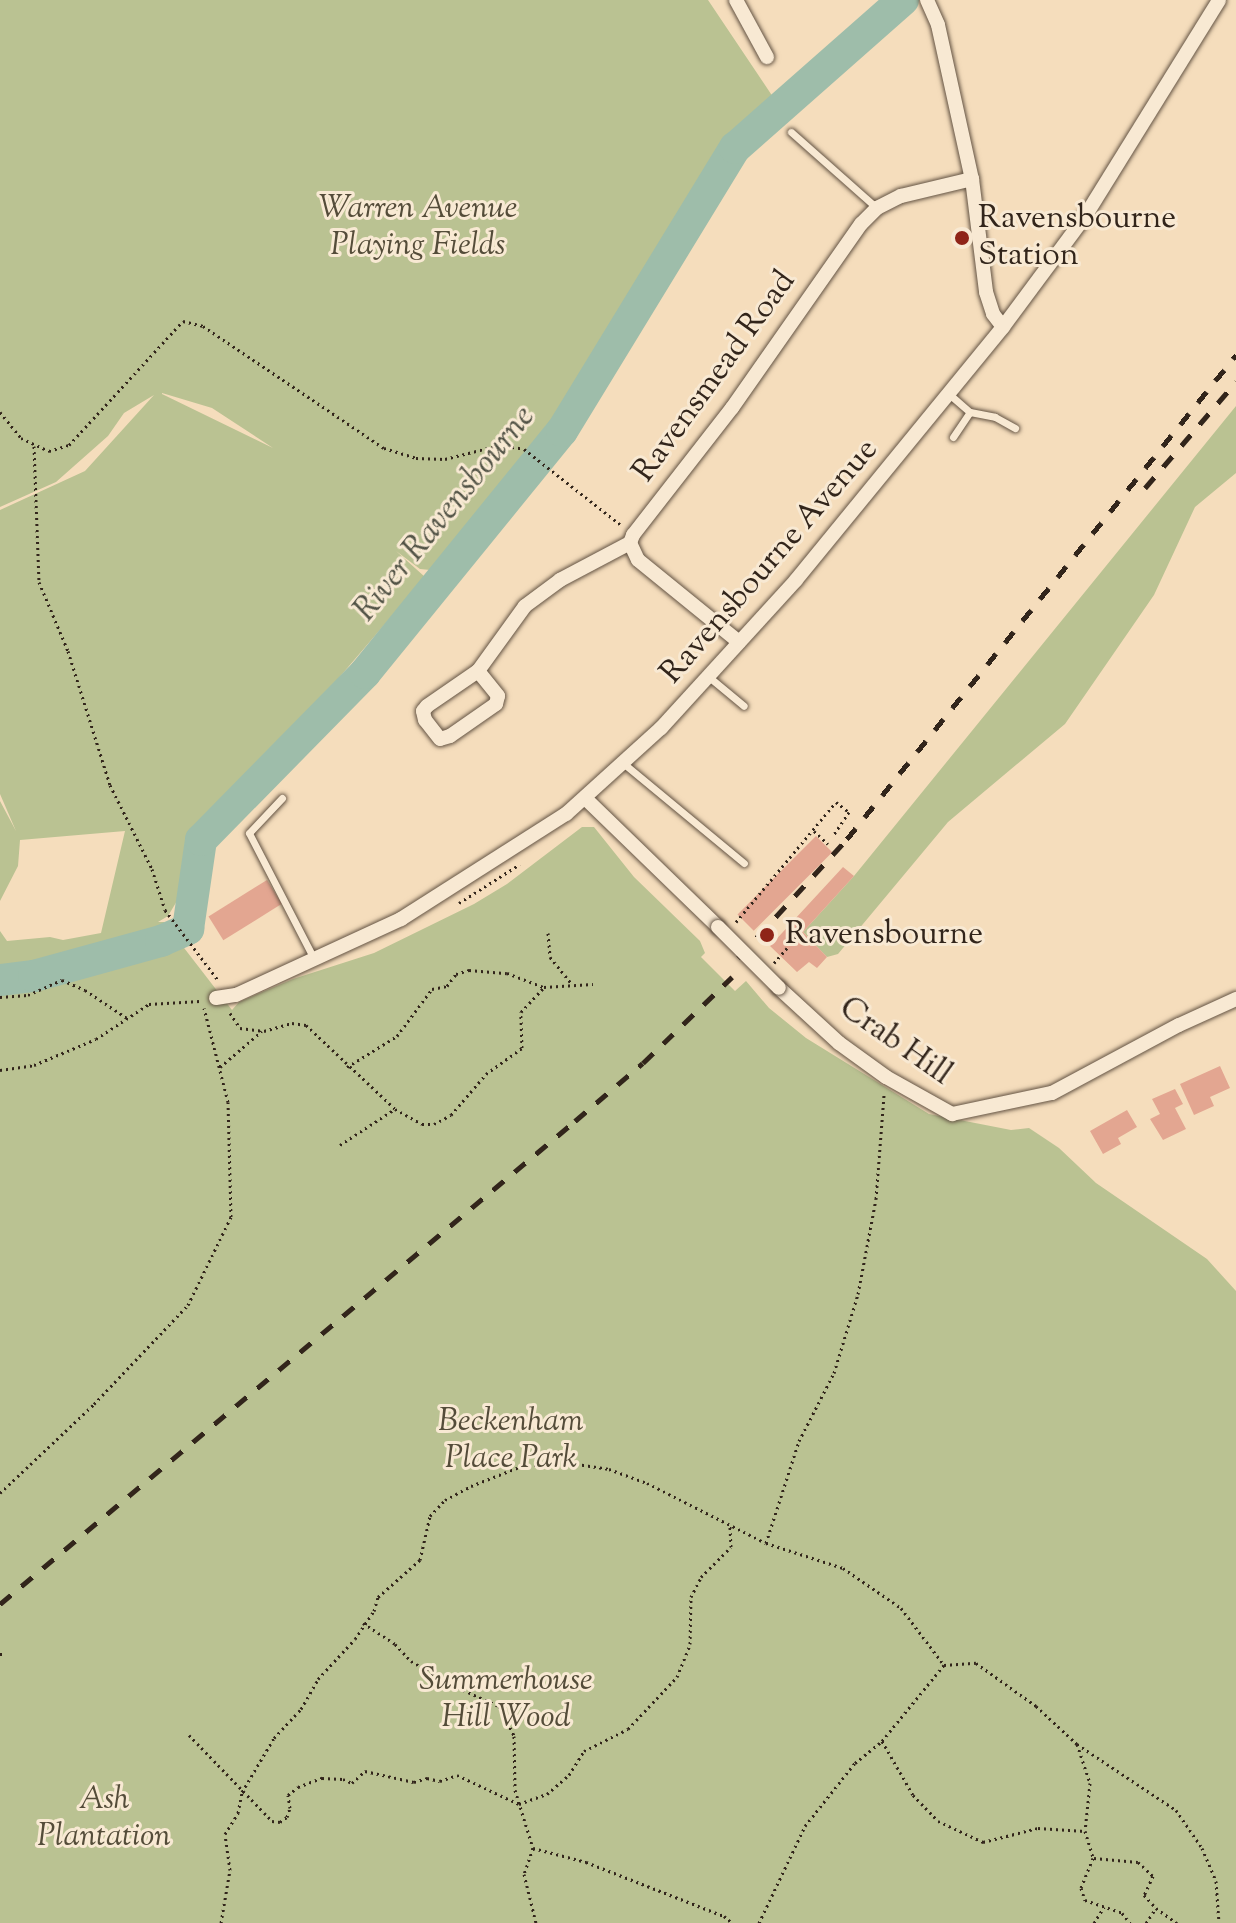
<!DOCTYPE html>
<html>
<head>
<meta charset="utf-8">
<style>
  body { margin:0 }
  #map { position:relative; width:1236px; height:1923px; overflow:hidden; background:#f5ddbc; font-family:"Sorts Mill Goudy",serif }
  div>[style] { position:absolute }
  [style*='--x'] { left:calc(var(--x)*1px); top:calc(var(--y)*1px); width:calc(var(--w)*1px); rotate:calc(var(--a)*1deg) }
  .green>* { inset:0; background:#bac292 }
  .river>* { height:32px; margin:-16px; padding:0 16px; transform-origin:16px; border-radius:16px; background:#9ebdaa }
  .building>* { inset:0; background:#e3a691; transform-origin:0 0 }
  .path>* { height:3px; margin-top:-1.5px; transform-origin:0; background:repeating-linear-gradient(90deg,#32251b 0 2px,transparent 0 6px) }
  .roads { filter:drop-shadow(0 0 2px #635343) drop-shadow(0 0 2px #635343) }
  .service>* { height:7px; margin:-3.5px; padding:0 3.5px; transform-origin:3.5px; border-radius:3.5px; background:#f8e9d3 }
  .minor>* { height:14px; margin:-7px; padding:0 7px; transform-origin:7px; border-radius:7px; background:#f8e9d3 }
  .rail>* { height:5px; margin-top:-2.5px; transform-origin:0; background:repeating-linear-gradient(90deg,#32251b 0 14px,transparent 0 28px) }
  .bridges { filter:drop-shadow(0 0 2px #635343) drop-shadow(0 0 2px #635343) }
  .minor-bridge>* { height:14px; margin:-7px; padding:0 7px; transform-origin:7px; border-radius:7px; background:#f8e9d3 }
  .dots>* { width:22px; height:22px; translate:-50% -50%; box-sizing:border-box; border:4px solid #f8e9d3; border-radius:50% }
  span { translate:-50% -50%; white-space:nowrap; text-align:center; line-height:1.15; -webkit-text-stroke:6px #f8e9d3; paint-order:stroke }
  .park-label { font-size:32px; color:#544c39; font-style:italic }
  .poi-label { font-size:32px; color:#32251b }
  .left { translate:0 -50%; text-align:left }
  .street-label { font-size:32px; color:#32251b }
  .water-label { font-size:34px; color:#525346; font-style:italic }
</style>
</head>
<body>
<div id="map">
  <div class="green">
    <div style="clip-path:polygon(evenodd,0 0,708px 0,773px 97px,735px 148px,553px 442px,440px 571px,420px 569px,396px 551px,425px 577px,308px 714px,255px 785px,249px 780px,168px 916px,158px 922px,164px 922px,232px 1010px,239px 1002px,293px 979px,374px 953px,474px 904px,507px 884px,582px 827px,594px 827px,634px 877px,700px 941px,705px 953px,701px 957px,735px 991px,746px 981px,769px 1008px,806px 1038px,929px 1114px,1011px 1130px,1029px 1128px,1059px 1148px,1096px 1183px,1207px 1259px,1236px 1291px,1236px 1923px,0 1923px,0 931px,7px 941px,50px 937px,63px 940px,101px 933px,125px 831px,20px 840px,18px 866px,0 901px,0 801px,16px 831px,0 794px,0 510px,85px 471px,154px 395px,124px 413px,108px 436px,56px 482px,0 507px,0 0,162px 393px,212px 408px,273px 448px,162px 394px,162px 393px)"></div>
    <div style="clip-path:polygon(1236px 406px,1236px 473px,1195px 507px,1154px 595px,1065px 724px,948px 822px,838px 954px,827px 957px,803px 932px,854px 876px)"></div>
  </div>
  <div class="river">
    <div style="--x:0;--y:980;--w:34;--a:-7"></div>
    <div style="--x:34;--y:976;--w:132;--a:-15.4"></div>
    <div style="--x:161;--y:941;--w:30;--a:-24"></div>
    <div style="--x:188;--y:929;--w:90;--a:-81.7"></div>
    <div style="--x:201;--y:840;--w:234;--a:-45.5"></div>
    <div style="--x:365;--y:673;--w:312;--a:-50.9"></div>
    <div style="--x:562;--y:431;--w:332;--a:-58.6"></div>
    <div style="--x:735;--y:148;--w:224;--a:-41.4"></div>
  </div>
  <div class="building">
    <div style="left:816px;top:836px;width:23px;height:111px;rotate:45deg"></div>
    <div style="clip-path:polygon(843px 867px,854px 876px,803px 932px,827px 957px,817px 968px,809px 962px,797px 972px,770px 946px)"></div>
    <div style="left:267px;top:880px;width:28px;height:69px;rotate:58deg"></div>
    <div style="clip-path:polygon(1220px 1066px,1230px 1088px,1210px 1097px,1214px 1106px,1194px 1115px,1180px 1084px)"></div>
    <div style="clip-path:polygon(1175px 1089px,1183px 1104px,1175px 1108px,1186px 1129px,1163px 1140px,1150px 1119px,1160px 1114px,1152px 1099px)"></div>
    <div style="clip-path:polygon(1127px 1110px,1137px 1127px,1118px 1138px,1121px 1144px,1103px 1154px,1090px 1131px)"></div>
  </div>
  <div class="path">
    <div style="--x:0;--y:412;--w:33;--a:51"></div>
    <div style="--x:21;--y:438;--w:31;--a:25"></div>
    <div style="--x:49;--y:451;--w:21;--a:-17"></div>
    <div style="--x:69;--y:445;--w:168;--a:-47.4"></div>
    <div style="--x:183;--y:321;--w:21;--a:14"></div>
    <div style="--x:203;--y:326;--w:218;--a:34"></div>
    <div style="--x:384;--y:448;--w:34;--a:17"></div>
    <div style="--x:416;--y:458;--w:29;--a:2"></div>
    <div style="--x:445;--y:459;--w:57;--a:-14.3"></div>
    <div style="--x:500;--y:445;--w:24;--a:9"></div>
    <div style="--x:524;--y:449;--w:123;--a:38.1"></div>
    <div style="--x:34;--y:446;--w:136;--a:87.9"></div>
    <div style="--x:39;--y:582;--w:75;--a:67.2"></div>
    <div style="--x:68;--y:651;--w:140;--a:72.6"></div>
    <div style="--x:110;--y:785;--w:94;--a:63.4"></div>
    <div style="--x:152;--y:869;--w:43;--a:72.4"></div>
    <div style="--x:165;--y:910;--w:88;--a:52.9"></div>
    <div style="--x:814;--y:831;--w:19;--a:43"></div>
    <div style="--x:459;--y:903;--w:72;--a:-32.6"></div>
    <div style="--x:736;--y:922;--w:156;--a:-50.2"></div>
    <div style="--x:836;--y:802;--w:16;--a:38"></div>
    <div style="--x:849;--y:812;--w:27;--a:124"></div>
    <div style="--x:548;--y:933;--w:24;--a:85"></div>
    <div style="--x:550;--y:957;--w:35;--a:51"></div>
    <div style="--x:774;--y:963;--w:32;--a:-49"></div>
    <div style="--x:795;--y:939;--w:18;--a:-77"></div>
    <div style="--x:0;--y:997;--w:28;--a:-4"></div>
    <div style="--x:28;--y:995;--w:37;--a:-24"></div>
    <div style="--x:62;--y:980;--w:25;--a:23"></div>
    <div style="--x:85;--y:990;--w:50;--a:33.7"></div>
    <div style="--x:230;--y:1013;--w:18;--a:56"></div>
    <div style="--x:240;--y:1028;--w:24;--a:7"></div>
    <div style="--x:264;--y:1031;--w:29;--a:-16"></div>
    <div style="--x:292;--y:1023;--w:14;--a:8"></div>
    <div style="--x:306;--y:1025;--w:122;--a:43.3"></div>
    <div style="--x:395;--y:1109;--w:31;--a:29"></div>
    <div style="--x:422;--y:1124;--w:12;--a:0"></div>
    <div style="--x:434;--y:1124;--w:19;--a:-28"></div>
    <div style="--x:451;--y:1115;--w:54;--a:-49.5"></div>
    <div style="--x:486;--y:1074;--w:44;--a:-35.8"></div>
    <div style="--x:522;--y:1048;--w:36;--a:-92"></div>
    <div style="--x:521;--y:1012;--w:34;--a:-47"></div>
    <div style="--x:544;--y:987;--w:49;--a:-3.5"></div>
    <div style="--x:220;--y:1067;--w:55;--a:-40.6"></div>
    <div style="--x:347;--y:1067;--w:59;--a:-31.8"></div>
    <div style="--x:397;--y:1036;--w:59;--a:-53.3"></div>
    <div style="--x:432;--y:989;--w:15;--a:-11"></div>
    <div style="--x:447;--y:986;--w:15;--a:-53"></div>
    <div style="--x:456;--y:974;--w:14;--a:-17"></div>
    <div style="--x:469;--y:970;--w:38;--a:5"></div>
    <div style="--x:507;--y:973;--w:40;--a:21"></div>
    <div style="--x:0;--y:1070;--w:34;--a:-8"></div>
    <div style="--x:34;--y:1065;--w:67;--a:-22.8"></div>
    <div style="--x:96;--y:1039;--w:64;--a:-33.4"></div>
    <div style="--x:149;--y:1004;--w:51;--a:-3.4"></div>
    <div style="--x:340;--y:1145;--w:66;--a:-33.2"></div>
    <div style="--x:0;--y:1493;--w:129;--a:-43.4"></div>
    <div style="--x:94;--y:1404;--w:137;--a:-46.5"></div>
    <div style="--x:188;--y:1305;--w:98;--a:-64"></div>
    <div style="--x:231;--y:1217;--w:115;--a:-91.5"></div>
    <div style="--x:228;--y:1102;--w:97;--a:-104.3"></div>
    <div style="--x:766;--y:1543;--w:107;--a:-72.1"></div>
    <div style="--x:799;--y:1441;--w:76;--a:-62.8"></div>
    <div style="--x:834;--y:1373;--w:83;--a:-73.1"></div>
    <div style="--x:858;--y:1294;--w:97;--a:-79.3"></div>
    <div style="--x:876;--y:1199;--w:105;--a:-85.6"></div>
    <div style="--x:363;--y:1623;--w:38;--a:33"></div>
    <div style="--x:395;--y:1644;--w:23;--a:47"></div>
    <div style="--x:411;--y:1661;--w:48;--a:30.3"></div>
    <div style="--x:452;--y:1685;--w:51;--a:24.1"></div>
    <div style="--x:499;--y:1706;--w:34;--a:63"></div>
    <div style="--x:514;--y:1736;--w:54;--a:88.9"></div>
    <div style="--x:515;--y:1790;--w:61;--a:72.8"></div>
    <div style="--x:533;--y:1848;--w:55;--a:14.8"></div>
    <div style="--x:586;--y:1862;--w:148;--a:21.4"></div>
    <div style="--x:724;--y:1916;--w:11;--a:41"></div>
    <div style="--x:0;--y:1654;--w:5;--a:0"></div>
    <div style="--x:189;--y:1735;--w:120;--a:46"></div>
    <div style="--x:272;--y:1821;--w:8;--a:7"></div>
    <div style="--x:280;--y:1822;--w:9;--a:-36"></div>
    <div style="--x:287;--y:1817;--w:9;--a:-72"></div>
    <div style="--x:290;--y:1808;--w:13;--a:-99"></div>
    <div style="--x:288;--y:1795;--w:13;--a:-39"></div>
    <div style="--x:298;--y:1787;--w:26;--a:-21"></div>
    <div style="--x:322;--y:1778;--w:21;--a:3"></div>
    <div style="--x:343;--y:1779;--w:10;--a:24"></div>
    <div style="--x:352;--y:1783;--w:18;--a:-43"></div>
    <div style="--x:365;--y:1771;--w:50;--a:12.7"></div>
    <div style="--x:414;--y:1782;--w:14;--a:-17"></div>
    <div style="--x:427;--y:1778;--w:13;--a:13"></div>
    <div style="--x:440;--y:1781;--w:18;--a:-19"></div>
    <div style="--x:457;--y:1775;--w:68;--a:25.1"></div>
    <div style="--x:519;--y:1804;--w:30;--a:-20"></div>
    <div style="--x:547;--y:1794;--w:29;--a:-41"></div>
    <div style="--x:569;--y:1775;--w:28;--a:-58"></div>
    <div style="--x:584;--y:1751;--w:49;--a:-26.6"></div>
    <div style="--x:628;--y:1729;--w:71;--a:-46.7"></div>
    <div style="--x:677;--y:1677;--w:35;--a:-68"></div>
    <div style="--x:690;--y:1644;--w:47;--a:-88.8"></div>
    <div style="--x:691;--y:1597;--w:22;--a:-63"></div>
    <div style="--x:701;--y:1577;--w:42;--a:-45"></div>
    <div style="--x:731;--y:1547;--w:21;--a:-93"></div>
    <div style="--x:882;--y:1741;--w:62;--a:60.1"></div>
    <div style="--x:913;--y:1795;--w:36;--a:46"></div>
    <div style="--x:938;--y:1821;--w:50;--a:25"></div>
    <div style="--x:983;--y:1842;--w:57;--a:-14.3"></div>
    <div style="--x:1038;--y:1828;--w:47;--a:3.7"></div>
    <div style="--x:1077;--y:1744;--w:41;--a:71.6"></div>
    <div style="--x:1090;--y:1783;--w:48;--a:95.9"></div>
    <div style="--x:1085;--y:1831;--w:28;--a:73"></div>
    <div style="--x:1093;--y:1858;--w:32;--a:112"></div>
    <div style="--x:1081;--y:1888;--w:13;--a:72"></div>
    <div style="--x:1085;--y:1900;--w:39;--a:19"></div>
    <div style="--x:1122;--y:1913;--w:13;--a:51"></div>
    <div style="--x:533;--y:1848;--w:28;--a:109"></div>
    <div style="--x:524;--y:1874;--w:50;--a:76.2"></div>
    <div style="--x:1094;--y:1858;--w:44;--a:5.2"></div>
    <div style="--x:1138;--y:1862;--w:21;--a:43"></div>
    <div style="--x:1153;--y:1876;--w:21;--a:115"></div>
    <div style="--x:1144;--y:1895;--w:18;--a:47"></div>
    <div style="--x:221;--y:1923;--w:54;--a:-80.4"></div>
    <div style="--x:230;--y:1870;--w:36;--a:-98"></div>
    <div style="--x:225;--y:1834;--w:25;--a:-58"></div>
    <div style="--x:238;--y:1813;--w:21;--a:-79"></div>
    <div style="--x:242;--y:1792;--w:63;--a:-59.3"></div>
    <div style="--x:274;--y:1738;--w:40;--a:-47"></div>
    <div style="--x:301;--y:1709;--w:34;--a:-60"></div>
    <div style="--x:318;--y:1679;--w:54;--a:-47.2"></div>
    <div style="--x:355;--y:1639;--w:34;--a:-56"></div>
    <div style="--x:374;--y:1611;--w:15;--a:-74"></div>
    <div style="--x:378;--y:1597;--w:56;--a:-41.4"></div>
    <div style="--x:420;--y:1560;--w:45;--a:-77.2"></div>
    <div style="--x:430;--y:1516;--w:22;--a:-47"></div>
    <div style="--x:445;--y:1500;--w:30;--a:-28"></div>
    <div style="--x:471;--y:1486;--w:55;--a:-21.4"></div>
    <div style="--x:522;--y:1466;--w:42;--a:-5.4"></div>
    <div style="--x:564;--y:1462;--w:46;--a:8.8"></div>
    <div style="--x:609;--y:1469;--w:40;--a:20.2"></div>
    <div style="--x:647;--y:1483;--w:133;--a:26.8"></div>
    <div style="--x:766;--y:1543;--w:81;--a:18"></div>
    <div style="--x:843;--y:1568;--w:70;--a:34.6"></div>
    <div style="--x:901;--y:1608;--w:71;--a:53"></div>
    <div style="--x:759;--y:1923;--w:107;--a:-64.6"></div>
    <div style="--x:805;--y:1826;--w:80;--a:-51.6"></div>
    <div style="--x:855;--y:1763;--w:35;--a:-39"></div>
    <div style="--x:882;--y:1741;--w:98;--a:-50.8"></div>
    <div style="--x:944;--y:1665;--w:32;--a:-4"></div>
    <div style="--x:976;--y:1663;--w:74;--a:35.6"></div>
    <div style="--x:1036;--y:1706;--w:56;--a:42.8"></div>
    <div style="--x:1077;--y:1744;--w:119;--a:33.7"></div>
    <div style="--x:1176;--y:1810;--w:46;--a:55.6"></div>
    <div style="--x:1202;--y:1848;--w:36;--a:67"></div>
    <div style="--x:1216;--y:1881;--w:42;--a:85.9"></div>
    <div style="--x:1094;--y:1923;--w:19;--a:-58"></div>
    <div style="--x:1146;--y:1923;--w:18;--a:-56"></div>
    <div style="--x:1156;--y:1908;--w:26;--a:36"></div>
  </div>
  <div class="roads">
    <div class="service">
      <div style="--x:791;--y:132;--w:115;--a:41.5"></div>
      <div style="--x:949;--y:394;--w:28;--a:41"></div>
      <div style="--x:970;--y:412;--w:25;--a:11"></div>
      <div style="--x:995;--y:417;--w:23;--a:29"></div>
      <div style="--x:953;--y:437;--w:30;--a:-56"></div>
      <div style="--x:709;--y:677;--w:45;--a:39.6"></div>
      <div style="--x:623;--y:763;--w:157;--a:39.6"></div>
      <div style="--x:282;--y:798;--w:48;--a:133.3"></div>
      <div style="--x:249;--y:833;--w:142;--a:62.7"></div>
    </div>
    <div class="minor">
      <div style="--x:736;--y:0;--w:65;--a:61.5"></div>
      <div style="--x:927;--y:0;--w:27;--a:66"></div>
      <div style="--x:938;--y:25;--w:158;--a:77.6"></div>
      <div style="--x:972;--y:179;--w:114;--a:82.9"></div>
      <div style="--x:986;--y:292;--w:23;--a:72"></div>
      <div style="--x:993;--y:314;--w:16;--a:52"></div>
      <div style="--x:739;--y:642;--w:130;--a:-140.9"></div>
      <div style="--x:638;--y:560;--w:19;--a:-115"></div>
      <div style="--x:630;--y:543;--w:9;--a:-69"></div>
      <div style="--x:633;--y:535;--w:161;--a:-52.1"></div>
      <div style="--x:732;--y:408;--w:225;--a:-55"></div>
      <div style="--x:861;--y:224;--w:23;--a:-45"></div>
      <div style="--x:877;--y:208;--w:27;--a:-27"></div>
      <div style="--x:901;--y:196;--w:73;--a:-13.5"></div>
      <div style="--x:478;--y:671;--w:32;--a:51"></div>
      <div style="--x:498;--y:696;--w:8;--a:104"></div>
      <div style="--x:496;--y:704;--w:56;--a:145.2"></div>
      <div style="--x:450;--y:736;--w:10;--a:163"></div>
      <div style="--x:440;--y:739;--w:24;--a:-128"></div>
      <div style="--x:425;--y:720;--w:9;--a:-103"></div>
      <div style="--x:423;--y:711;--w:6;--a:-51"></div>
      <div style="--x:427;--y:706;--w:62;--a:-34.5"></div>
      <div style="--x:478;--y:671;--w:80;--a:-54.1"></div>
      <div style="--x:525;--y:606;--w:44;--a:-36.6"></div>
      <div style="--x:560;--y:580;--w:79;--a:-27.9"></div>
      <div style="--x:586;--y:799;--w:184;--a:44.1"></div>
      <div style="--x:779;--y:988;--w:81;--a:42.5"></div>
      <div style="--x:839;--y:1043;--w:58;--a:35.9"></div>
      <div style="--x:886;--y:1077;--w:76;--a:29.3"></div>
      <div style="--x:952;--y:1114;--w:102;--a:-11.9"></div>
      <div style="--x:1052;--y:1093;--w:144;--a:-28.2"></div>
      <div style="--x:1179;--y:1025;--w:63;--a:-24.5"></div>
      <div style="--x:216;--y:998;--w:20;--a:-9"></div>
      <div style="--x:236;--y:995;--w:182;--a:-24.7"></div>
      <div style="--x:401;--y:919;--w:196;--a:-32.5"></div>
      <div style="--x:566;--y:814;--w:128;--a:-42.2"></div>
      <div style="--x:661;--y:728;--w:200;--a:-47.6"></div>
      <div style="--x:796;--y:580;--w:327;--a:-50.7"></div>
      <div style="--x:1003;--y:327;--w:136;--a:-53.4"></div>
      <div style="--x:1084;--y:218;--w:256;--a:-58.2"></div>
    </div>
  </div>
  <div class="rail">
    <div style="--x:1145;--y:488;--w:140;--a:-49.4"></div>
    <div style="--x:738;--y:958;--w:161;--a:-47.5"></div>
    <div style="--x:847;--y:839;--w:621;--a:-51.21"></div>
    <div style="--x:0;--y:1604;--w:751;--a:-40.03"></div>
    <div style="--x:575;--y:1121;--w:89;--a:-40.5"></div>
    <div style="--x:643;--y:1063;--w:124;--a:-44"></div>
  </div>
  <div class="bridges">
    <div class="minor-bridge">
      <div style="--x:718;--y:927;--w:86;--a:45"></div>
    </div>
  </div>
  <div class="dots">
    <div style="left:962px;top:238px;background:#8f2418"></div>
    <div style="left:767px;top:935px;background:#8f2418"></div>
  </div>
  <div class="park-label">
    <span style="left:418px;top:228px">Warren Avenue<br>Playing Fields</span>
    <span style="left:511px;top:1441px">Beckenham<br>Place Park</span>
    <span style="left:506px;top:1700px">Summerhouse<br>Hill Wood</span>
    <span style="left:104px;top:1819px">Ash<br>Plantation</span>
  </div>
  <div class="poi-label">
    <span class="left" style="left:978px;top:238px">Ravensbourne<br>Station</span>
    <span class="left" style="left:785px;top:935px">Ravensbourne</span>
  </div>
  <div class="street-label">
    <span style="left:715px;top:377px;rotate:-54deg">Ravensmead Road</span>
    <span style="left:770px;top:562px;rotate:-49deg">Ravensbourne Avenue</span>
    <span style="left:895px;top:1042px;rotate:35deg">Crab Hill</span>
  </div>
  <div class="water-label">
    <span style="left:445px;top:514px;rotate:-51deg">River Ravensbourne</span>
  </div>
</div>
</body>
</html>
